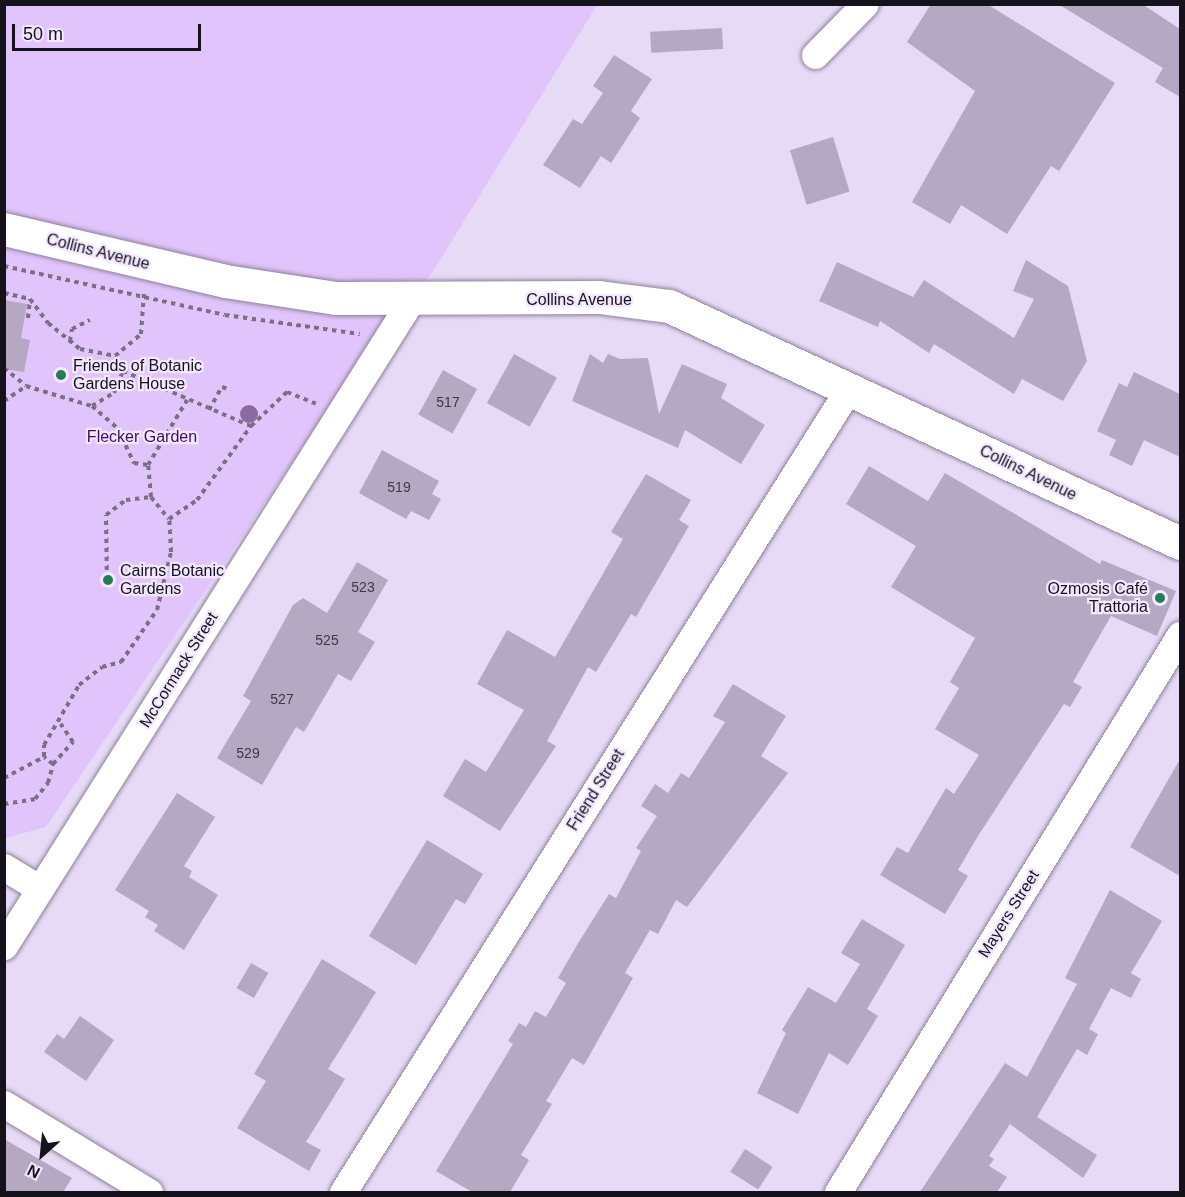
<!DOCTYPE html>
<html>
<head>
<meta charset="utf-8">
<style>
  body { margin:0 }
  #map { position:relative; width:1185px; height:1197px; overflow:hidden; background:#e7daf6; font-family:Helvetica,sans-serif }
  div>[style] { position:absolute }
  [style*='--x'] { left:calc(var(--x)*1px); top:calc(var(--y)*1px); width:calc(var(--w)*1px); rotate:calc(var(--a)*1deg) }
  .green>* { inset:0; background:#e0c4fb }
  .building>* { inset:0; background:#b5a8c3; transform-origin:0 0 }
  .path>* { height:4px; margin-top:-2px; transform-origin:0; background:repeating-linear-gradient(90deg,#797183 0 4.5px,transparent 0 9px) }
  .roads { filter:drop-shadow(0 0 2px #8e819a) drop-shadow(0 0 2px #8e819a) }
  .minor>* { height:27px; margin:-13.5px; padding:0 13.5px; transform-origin:13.5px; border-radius:13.5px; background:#fff }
  .tertiary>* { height:33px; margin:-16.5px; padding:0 16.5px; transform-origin:16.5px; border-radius:16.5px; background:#fff }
  .trees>* { width:18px; height:18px; margin:-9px; border-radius:50%; background:#8b69a3 }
  .dots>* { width:16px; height:16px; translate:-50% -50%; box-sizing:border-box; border:3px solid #f3e8ff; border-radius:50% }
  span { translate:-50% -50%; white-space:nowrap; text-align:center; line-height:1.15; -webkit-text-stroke:4.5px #f3e8ff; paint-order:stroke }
  .number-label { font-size:14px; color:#3e3845 }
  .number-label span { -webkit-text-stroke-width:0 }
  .street-label { font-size:16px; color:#16121b }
  .poi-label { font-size:16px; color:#16121b }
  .left { translate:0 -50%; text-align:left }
  .right { translate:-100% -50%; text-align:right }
  .park-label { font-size:16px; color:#3f0d5f }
  .frame { position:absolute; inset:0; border:6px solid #16121b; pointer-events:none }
  .north { position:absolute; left:12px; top:1125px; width:60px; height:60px; -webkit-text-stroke:4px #f3e8ff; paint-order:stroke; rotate:207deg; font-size:16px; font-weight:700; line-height:24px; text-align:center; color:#16121b }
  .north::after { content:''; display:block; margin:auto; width:21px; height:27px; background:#16121b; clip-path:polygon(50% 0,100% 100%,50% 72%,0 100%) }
  .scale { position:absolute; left:12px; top:24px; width:189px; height:27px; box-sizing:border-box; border:3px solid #16121b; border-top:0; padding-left:8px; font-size:18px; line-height:21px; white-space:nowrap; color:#16121b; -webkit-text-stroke:4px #f3e8ff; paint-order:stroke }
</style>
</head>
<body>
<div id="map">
  <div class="green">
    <div style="clip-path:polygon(4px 5px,597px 5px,432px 273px,379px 333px,46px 827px,6px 838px)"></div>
  </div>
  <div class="building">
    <div style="clip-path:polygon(931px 4px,987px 4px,1115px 83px,1059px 171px,1051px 166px,1007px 234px,961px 205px,950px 224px,912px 202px,975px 91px,907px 42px)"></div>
    <div style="clip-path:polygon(1058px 4px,1142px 4px,1180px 29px,1180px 97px,1155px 82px,1163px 68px)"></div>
    <div style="left:722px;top:28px;width:21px;height:72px;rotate:87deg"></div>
    <div style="clip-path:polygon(614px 55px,652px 79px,631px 111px,640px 118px,611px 163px,601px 156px,580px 188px,543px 165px,573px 119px,582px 124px,603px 93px,593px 86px)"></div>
    <div style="left:833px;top:137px;width:57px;height:45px;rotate:73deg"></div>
    <div style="clip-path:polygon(1026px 260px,1068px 286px,1087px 361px,1063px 401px,1022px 379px,1014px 394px,934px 344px,929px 353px,880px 321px,878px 327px,819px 301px,837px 262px,913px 297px,924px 280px,1014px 338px,1034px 299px,1013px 291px)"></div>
    <div style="clip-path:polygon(4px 300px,27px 304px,21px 338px,30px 340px,24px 372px,4px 369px)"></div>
    <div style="left:514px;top:354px;width:49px;height:56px;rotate:29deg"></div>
    <div style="clip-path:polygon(590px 354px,603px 363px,608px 354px,620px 359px,648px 358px,659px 414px,682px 364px,727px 384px,721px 398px,765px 425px,741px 464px,685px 430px,678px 448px,572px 401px)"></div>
    <div style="left:443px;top:370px;width:39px;height:51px;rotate:29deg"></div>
    <div style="clip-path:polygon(1134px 372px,1180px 394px,1180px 457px,1144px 440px,1132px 466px,1109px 455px,1116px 440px,1097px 431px,1119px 383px,1127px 387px)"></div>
    <div style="clip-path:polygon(382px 450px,439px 481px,432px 494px,441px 499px,429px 520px,411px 511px,406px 519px,359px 493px)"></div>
    <div style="clip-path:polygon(869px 466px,928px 501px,945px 473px,1100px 564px,1102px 560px,1176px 591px,1157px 636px,1111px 616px,1073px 682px,1082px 687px,1070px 707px,1064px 704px,978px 836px,958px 870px,968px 876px,945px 914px,880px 875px,897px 847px,908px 853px,946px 788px,954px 794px,979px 755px,935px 729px,959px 688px,950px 682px,975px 638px,891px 587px,916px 546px,846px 504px)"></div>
    <div style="clip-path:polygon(646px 474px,691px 500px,679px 520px,689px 526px,636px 617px,631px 614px,596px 672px,588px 667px,547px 741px,556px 746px,500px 831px,443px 796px,465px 759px,486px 772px,524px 710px,477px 684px,507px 630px,555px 657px,623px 539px,611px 532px)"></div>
    <div style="clip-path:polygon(357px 562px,388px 580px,358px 632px,375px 642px,351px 681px,338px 674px,304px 732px,296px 727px,262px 785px,217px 758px,251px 701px,243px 696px,293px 605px,303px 598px,327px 613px)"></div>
    <div style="clip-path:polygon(733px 684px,786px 716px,761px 756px,788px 773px,687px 907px,676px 900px,658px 934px,650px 930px,625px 973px,633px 978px,584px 1065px,572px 1058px,546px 1101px,552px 1104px,521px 1155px,529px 1160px,510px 1192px,472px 1192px,436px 1171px,513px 1044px,508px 1041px,519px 1023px,526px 1027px,535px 1011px,546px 1017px,566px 983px,558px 978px,577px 945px,609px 894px,616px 898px,641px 851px,636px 848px,657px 816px,641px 806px,655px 784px,668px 793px,681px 773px,689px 778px,725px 722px,713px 716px)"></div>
    <div style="clip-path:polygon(1180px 759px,1180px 876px,1130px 847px)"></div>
    <div style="clip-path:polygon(177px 793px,215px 817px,184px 866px,192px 871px,189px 877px,218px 895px,184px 950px,154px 931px,158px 925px,145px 917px,149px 911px,115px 890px)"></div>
    <div style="clip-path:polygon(427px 840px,483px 874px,465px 904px,456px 899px,416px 965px,369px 936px)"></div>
    <div style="clip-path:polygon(1110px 890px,1162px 921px,1131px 973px,1141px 979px,1131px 998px,1111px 988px,1089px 1029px,1098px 1034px,1087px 1055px,1077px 1049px,1037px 1117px,1097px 1155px,1083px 1178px,1010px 1124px,989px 1156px,994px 1159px,989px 1166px,1007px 1177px,997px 1192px,920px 1192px,1005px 1063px,1027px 1077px,1077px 984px,1065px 978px)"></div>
    <div style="clip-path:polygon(862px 919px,905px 945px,867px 1009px,878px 1016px,848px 1065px,829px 1053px,798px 1114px,757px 1093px,786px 1033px,782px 1030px,808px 987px,836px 1003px,860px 964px,841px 953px)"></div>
    <div style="clip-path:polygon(322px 959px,376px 992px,328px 1069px,345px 1079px,306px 1142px,321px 1150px,309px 1171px,237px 1128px,266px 1081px,254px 1074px)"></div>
    <div style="left:251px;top:963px;width:20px;height:29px;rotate:30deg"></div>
    <div style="clip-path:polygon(80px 1016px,114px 1040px,86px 1081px,44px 1052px,57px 1034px,64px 1039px)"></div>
    <div style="clip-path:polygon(4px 1139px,72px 1178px,63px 1192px,4px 1192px)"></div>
    <div style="left:745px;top:1149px;width:33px;height:27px;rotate:33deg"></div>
  </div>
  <div class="path">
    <div style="--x:4;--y:266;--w:226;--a:12.5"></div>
    <div style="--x:225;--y:315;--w:136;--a:8"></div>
    <div style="--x:4;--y:293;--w:27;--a:13"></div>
    <div style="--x:30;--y:299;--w:30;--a:53"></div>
    <div style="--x:48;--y:323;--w:41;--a:39.1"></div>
    <div style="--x:80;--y:349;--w:36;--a:11"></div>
    <div style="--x:115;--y:356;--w:34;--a:-40"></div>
    <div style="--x:141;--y:334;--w:41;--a:-85.8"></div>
    <div style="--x:28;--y:318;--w:19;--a:-84"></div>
    <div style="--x:70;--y:341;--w:12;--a:-81"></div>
    <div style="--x:72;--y:329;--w:20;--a:-27"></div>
    <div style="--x:115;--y:356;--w:17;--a:62"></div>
    <div style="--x:123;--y:371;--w:139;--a:23.3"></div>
    <div style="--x:4;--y:368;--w:28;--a:39"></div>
    <div style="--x:4;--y:401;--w:27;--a:-34"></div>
    <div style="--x:26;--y:386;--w:69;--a:16.9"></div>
    <div style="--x:92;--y:406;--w:35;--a:41"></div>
    <div style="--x:118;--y:429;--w:38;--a:65"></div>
    <div style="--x:134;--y:463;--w:14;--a:8"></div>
    <div style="--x:92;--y:406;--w:26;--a:-31"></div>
    <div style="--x:114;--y:393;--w:24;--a:-68"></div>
    <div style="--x:209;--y:410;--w:26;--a:-61"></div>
    <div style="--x:222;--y:387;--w:9;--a:18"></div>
    <div style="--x:151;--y:497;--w:28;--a:51"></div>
    <div style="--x:107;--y:588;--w:73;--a:-90.8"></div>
    <div style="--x:106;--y:515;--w:25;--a:-37"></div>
    <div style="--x:126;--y:500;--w:25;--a:-7"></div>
    <div style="--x:151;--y:497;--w:32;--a:-95"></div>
    <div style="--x:148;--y:465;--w:76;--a:-59"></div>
    <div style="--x:53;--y:764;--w:30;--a:-48"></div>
    <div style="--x:73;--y:742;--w:22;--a:-124"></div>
    <div style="--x:4;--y:778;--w:45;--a:-27.7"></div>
    <div style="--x:44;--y:757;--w:12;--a:-90"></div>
    <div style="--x:44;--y:745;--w:69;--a:-59.7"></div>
    <div style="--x:79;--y:685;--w:29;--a:-38"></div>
    <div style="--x:102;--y:667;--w:20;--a:-15"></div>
    <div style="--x:121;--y:662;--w:63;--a:-55.3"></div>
    <div style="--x:157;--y:610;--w:60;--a:-76.4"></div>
    <div style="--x:171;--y:552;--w:33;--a:-93"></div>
    <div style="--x:169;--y:519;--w:34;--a:-34"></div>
    <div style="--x:197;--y:500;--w:92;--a:-53.9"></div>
    <div style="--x:251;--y:426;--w:50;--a:-43.4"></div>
    <div style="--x:287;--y:392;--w:31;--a:22"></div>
    <div style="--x:4;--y:804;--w:31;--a:-9"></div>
    <div style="--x:35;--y:799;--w:21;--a:-51"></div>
    <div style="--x:48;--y:783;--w:20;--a:-75"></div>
    <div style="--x:53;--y:764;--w:11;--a:-142"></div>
  </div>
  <div class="roads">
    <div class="minor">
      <div style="--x:815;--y:55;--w:71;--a:-45.6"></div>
      <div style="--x:4;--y:867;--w:42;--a:31.4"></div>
      <div style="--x:4;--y:946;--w:761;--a:-57.77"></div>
      <div style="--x:4;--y:1104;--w:170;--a:31.3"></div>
      <div style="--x:343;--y:1192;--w:951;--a:-57.8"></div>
      <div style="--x:838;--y:1192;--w:654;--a:-58.45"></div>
    </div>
    <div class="tertiary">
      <div style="--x:4;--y:229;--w:227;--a:13.2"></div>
      <div style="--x:225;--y:281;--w:112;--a:8.7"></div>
      <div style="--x:336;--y:298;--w:263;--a:-0.2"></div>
      <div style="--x:599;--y:297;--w:71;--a:7.3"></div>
      <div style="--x:669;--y:306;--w:563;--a:24.88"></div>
    </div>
  </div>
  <div class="trees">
    <div style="left:249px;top:414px"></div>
  </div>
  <div class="dots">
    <div style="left:61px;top:375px;background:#247d51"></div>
    <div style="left:108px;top:580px;background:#247d51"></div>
    <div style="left:1160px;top:598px;background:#247d51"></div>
  </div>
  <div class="number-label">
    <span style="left:448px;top:402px">517</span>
    <span style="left:399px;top:487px">519</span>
    <span style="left:363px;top:587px">523</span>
    <span style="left:327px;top:640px">525</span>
    <span style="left:282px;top:699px">527</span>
    <span style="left:248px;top:753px">529</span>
  </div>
  <div class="street-label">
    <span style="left:98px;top:252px;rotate:14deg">Collins Avenue</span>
    <span style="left:579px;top:300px">Collins Avenue</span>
    <span style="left:1028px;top:473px;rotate:26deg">Collins Avenue</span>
    <span style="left:179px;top:670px;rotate:-58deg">McCormack Street</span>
    <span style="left:596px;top:790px;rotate:-58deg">Friend Street</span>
    <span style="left:1009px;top:914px;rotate:-58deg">Mayers Street</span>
  </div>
  <div class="poi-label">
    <span class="left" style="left:73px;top:375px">Friends of Botanic<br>Gardens House</span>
    <span class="left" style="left:120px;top:580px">Cairns Botanic<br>Gardens</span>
    <span class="right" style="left:1148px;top:598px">Ozmosis Café<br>Trattoria</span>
  </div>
  <div class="park-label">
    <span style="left:142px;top:437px">Flecker Garden</span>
  </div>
  <div class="frame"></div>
  <div class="north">N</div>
  <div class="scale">50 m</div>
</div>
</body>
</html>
